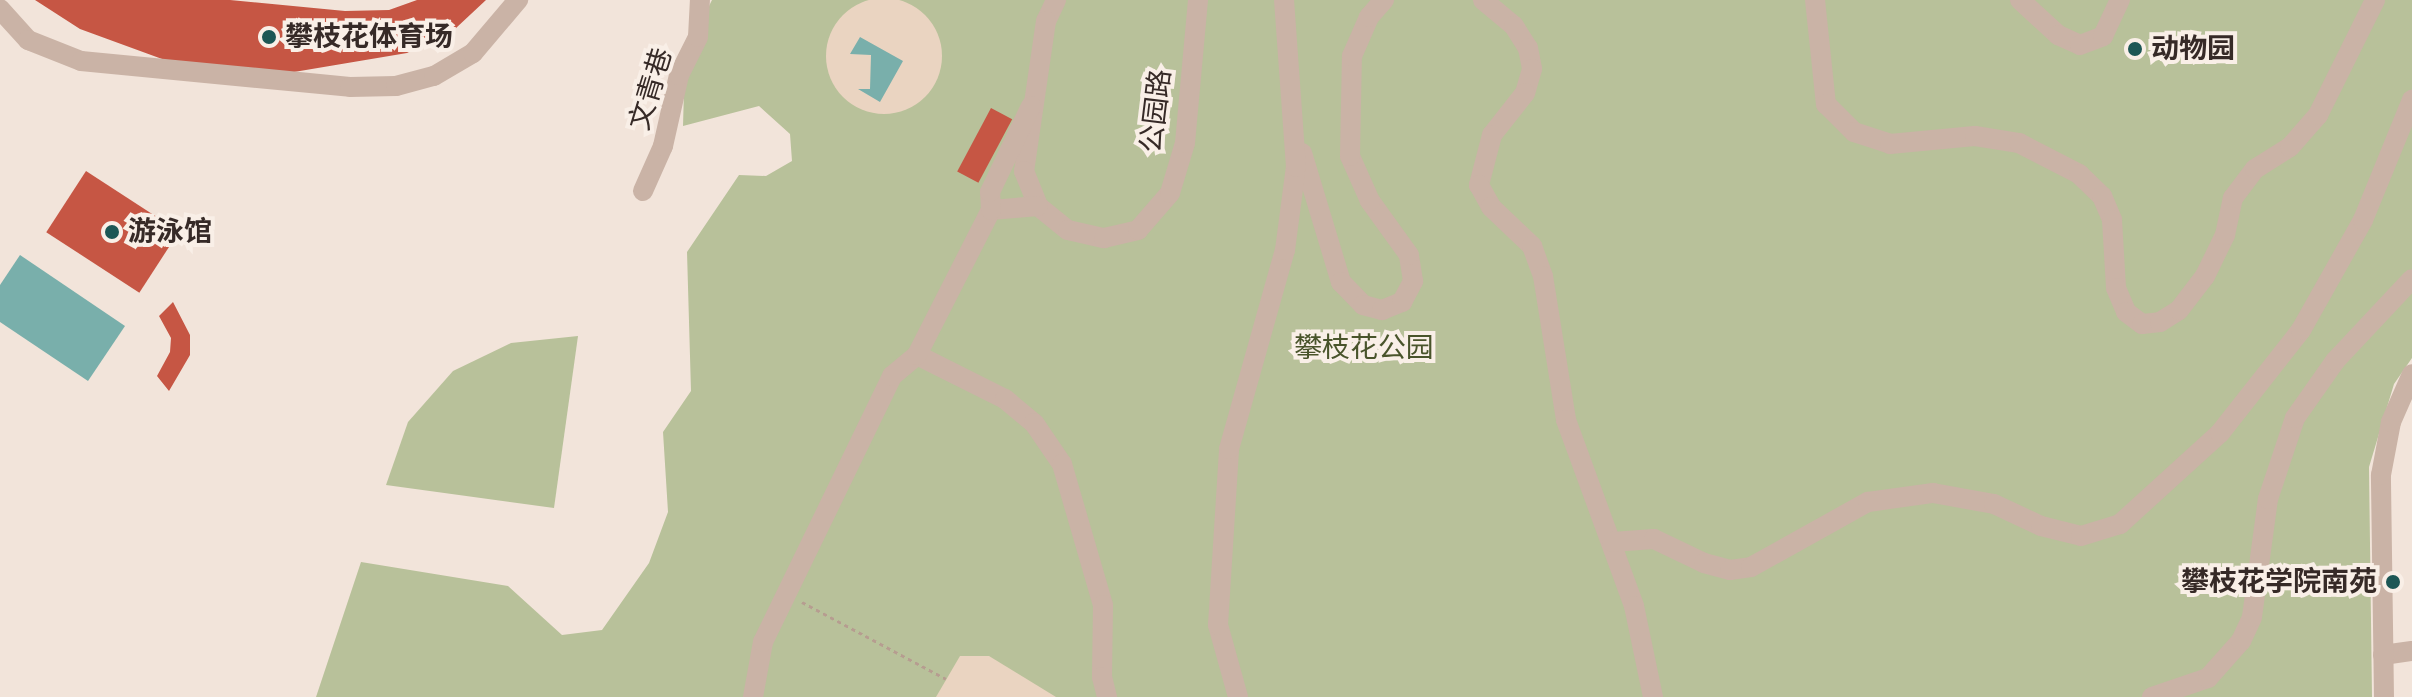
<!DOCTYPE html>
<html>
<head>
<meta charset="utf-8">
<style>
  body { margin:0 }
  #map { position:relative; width:2412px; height:697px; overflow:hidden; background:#f2e4da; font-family:"Source Sans 3","Noto Sans SC",sans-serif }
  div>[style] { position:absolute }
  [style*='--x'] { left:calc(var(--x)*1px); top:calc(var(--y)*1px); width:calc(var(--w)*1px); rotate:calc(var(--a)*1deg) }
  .green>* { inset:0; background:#b8c19a }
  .plaza>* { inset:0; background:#ead4c1 }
  .round { border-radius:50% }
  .water>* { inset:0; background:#79afab }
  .building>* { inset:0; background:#c65644; transform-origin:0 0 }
  .path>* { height:3px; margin-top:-1.5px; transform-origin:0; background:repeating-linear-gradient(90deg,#b69d90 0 4px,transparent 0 8px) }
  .minor>* { height:20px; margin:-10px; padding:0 10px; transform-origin:10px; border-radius:10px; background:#cab3a6 }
  .dots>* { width:22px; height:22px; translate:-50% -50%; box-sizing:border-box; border:4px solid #f9efe7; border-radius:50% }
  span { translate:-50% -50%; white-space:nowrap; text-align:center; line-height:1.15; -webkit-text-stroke:8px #f9efe7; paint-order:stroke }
  .poi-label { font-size:28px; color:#362a27; font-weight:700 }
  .left { translate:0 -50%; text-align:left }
  .right { translate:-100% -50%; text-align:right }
  .street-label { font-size:28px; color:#362a27 }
  .park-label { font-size:28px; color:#49542b }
</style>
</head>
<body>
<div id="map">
  <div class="green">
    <div style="clip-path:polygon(712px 0,2412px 0,2412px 358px,2394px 384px,2369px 467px,2372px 697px,316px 697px,361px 562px,508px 586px,562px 635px,602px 630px,649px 563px,668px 512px,663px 432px,691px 391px,687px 252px,739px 175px,766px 176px,792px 161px,790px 134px,759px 106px,683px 126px,685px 54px)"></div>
    <div style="clip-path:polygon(578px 336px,554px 508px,386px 485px,408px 422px,453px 371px,511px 343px)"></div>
  </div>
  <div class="plaza">
    <div class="round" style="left:826px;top:-2px;width:116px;height:116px"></div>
    <div style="clip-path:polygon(960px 656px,989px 656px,1056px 697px,936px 697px)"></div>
  </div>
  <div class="water">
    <div style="clip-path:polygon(860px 37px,903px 61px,880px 102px,858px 89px,870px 89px,871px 55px,850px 54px)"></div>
    <div style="clip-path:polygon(20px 255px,125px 326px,88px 381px,0 322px,0 285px)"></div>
  </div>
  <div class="building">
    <div style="clip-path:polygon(35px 0,230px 0,345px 11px,389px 10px,417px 0,486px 0,456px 28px,407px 53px,288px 73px,173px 63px,80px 29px)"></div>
    <div style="left:991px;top:108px;width:24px;height:72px;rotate:28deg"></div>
    <div style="left:86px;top:171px;width:111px;height:73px;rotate:33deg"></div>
    <div style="clip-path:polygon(173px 302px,190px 335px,190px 355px,169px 391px,157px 376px,170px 352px,171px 338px,159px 316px)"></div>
  </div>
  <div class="path">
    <div style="--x:802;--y:602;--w:163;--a:28.1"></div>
  </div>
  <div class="minor">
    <div style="--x:1056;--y:0;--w:23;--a:115"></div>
    <div style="--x:1046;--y:21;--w:152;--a:98.3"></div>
    <div style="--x:1024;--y:171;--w:38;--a:68"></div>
    <div style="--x:1038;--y:206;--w:38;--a:39"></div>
    <div style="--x:1068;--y:230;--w:37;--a:13"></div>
    <div style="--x:1104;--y:238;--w:35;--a:-13"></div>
    <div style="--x:1138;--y:230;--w:49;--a:-49.1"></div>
    <div style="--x:1170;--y:193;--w:52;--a:-73.3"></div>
    <div style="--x:1185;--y:143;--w:144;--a:-84.8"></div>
    <div style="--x:1483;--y:0;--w:40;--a:40"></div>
    <div style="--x:1514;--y:26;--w:26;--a:58"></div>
    <div style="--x:1528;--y:48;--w:21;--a:79"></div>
    <div style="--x:1532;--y:69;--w:25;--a:106"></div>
    <div style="--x:1525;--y:93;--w:53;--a:128.2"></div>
    <div style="--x:1492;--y:135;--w:52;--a:104.6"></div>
    <div style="--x:1479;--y:185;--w:25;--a:61"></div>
    <div style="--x:1491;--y:207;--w:57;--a:43.6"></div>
    <div style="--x:1532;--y:246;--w:32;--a:70"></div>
    <div style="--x:1543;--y:276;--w:146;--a:80.9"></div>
    <div style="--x:1566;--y:420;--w:198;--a:69.9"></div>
    <div style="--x:1634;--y:606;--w:93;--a:78.2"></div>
    <div style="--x:1815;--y:0;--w:105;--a:84"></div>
    <div style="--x:1826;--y:104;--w:40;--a:45"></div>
    <div style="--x:1854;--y:132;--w:38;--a:18"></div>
    <div style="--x:1890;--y:144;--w:85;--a:-5.4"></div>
    <div style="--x:1975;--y:136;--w:45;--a:9"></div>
    <div style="--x:2019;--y:143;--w:68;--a:27.3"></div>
    <div style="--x:2079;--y:174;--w:32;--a:44"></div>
    <div style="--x:2102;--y:196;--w:26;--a:67"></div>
    <div style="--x:2112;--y:220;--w:68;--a:86.6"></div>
    <div style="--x:2116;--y:288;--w:26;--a:67"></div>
    <div style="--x:2126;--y:312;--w:20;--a:37"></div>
    <div style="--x:2142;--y:324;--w:18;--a:-6"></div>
    <div style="--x:2160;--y:322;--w:22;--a:-32"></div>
    <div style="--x:2179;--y:310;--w:43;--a:-52.6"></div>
    <div style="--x:2205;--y:276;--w:46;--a:-64"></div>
    <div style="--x:2225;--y:235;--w:38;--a:-78"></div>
    <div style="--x:2233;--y:198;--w:36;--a:-53"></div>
    <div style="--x:2255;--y:169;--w:41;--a:-32.2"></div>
    <div style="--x:2290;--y:147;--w:43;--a:-48.8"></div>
    <div style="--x:2318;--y:115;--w:128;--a:-63.6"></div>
    <div style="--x:2020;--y:0;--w:52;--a:42.6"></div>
    <div style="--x:2058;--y:35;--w:24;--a:24"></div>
    <div style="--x:2080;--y:45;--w:25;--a:-21"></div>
    <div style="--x:2103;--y:36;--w:40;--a:-65"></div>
    <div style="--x:0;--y:9;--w:42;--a:47.9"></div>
    <div style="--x:28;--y:40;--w:57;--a:21.6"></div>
    <div style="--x:81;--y:61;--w:270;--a:5.5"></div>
    <div style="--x:350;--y:87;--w:46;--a:-1.2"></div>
    <div style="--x:396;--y:86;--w:39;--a:-15"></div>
    <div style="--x:434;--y:76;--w:45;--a:-30.5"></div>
    <div style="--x:473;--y:53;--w:70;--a:-49.7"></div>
    <div style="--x:1302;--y:153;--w:135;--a:73.2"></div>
    <div style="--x:1341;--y:282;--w:32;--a:46"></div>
    <div style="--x:1363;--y:305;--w:20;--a:15"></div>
    <div style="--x:1382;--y:310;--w:22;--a:-22"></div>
    <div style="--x:1402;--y:302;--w:24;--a:-62"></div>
    <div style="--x:1413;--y:281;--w:26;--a:-99"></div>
    <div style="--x:1409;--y:255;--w:67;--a:-125.8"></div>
    <div style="--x:1370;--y:201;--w:49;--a:-114"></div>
    <div style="--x:1350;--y:156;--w:100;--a:-88.9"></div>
    <div style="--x:1352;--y:56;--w:43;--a:-66.4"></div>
    <div style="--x:1369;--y:17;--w:23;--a:-49"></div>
    <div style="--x:643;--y:191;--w:49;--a:-66"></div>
    <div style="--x:663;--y:146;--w:73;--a:-77.3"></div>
    <div style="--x:679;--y:75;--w:42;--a:-63.4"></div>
    <div style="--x:698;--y:37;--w:37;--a:-87"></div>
    <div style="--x:991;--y:210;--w:47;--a:-4.9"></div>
    <div style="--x:917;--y:355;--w:98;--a:26.6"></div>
    <div style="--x:1005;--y:399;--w:38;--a:40"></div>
    <div style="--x:1034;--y:423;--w:50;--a:55.7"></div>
    <div style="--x:1062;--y:464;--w:147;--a:73.8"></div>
    <div style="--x:1103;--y:605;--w:72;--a:90.8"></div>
    <div style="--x:1102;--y:677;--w:21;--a:76"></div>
    <div style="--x:1612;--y:542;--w:42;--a:-4.1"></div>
    <div style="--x:1654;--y:539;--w:55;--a:25.6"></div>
    <div style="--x:1704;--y:563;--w:27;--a:15"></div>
    <div style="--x:1730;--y:570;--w:21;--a:-8"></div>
    <div style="--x:1751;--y:567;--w:134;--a:-29.1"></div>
    <div style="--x:1868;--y:502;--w:66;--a:-7.9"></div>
    <div style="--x:1933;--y:493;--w:62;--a:10.2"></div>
    <div style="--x:1994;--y:504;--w:52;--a:25.1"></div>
    <div style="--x:2041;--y:526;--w:41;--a:14"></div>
    <div style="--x:2081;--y:536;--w:41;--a:-17.1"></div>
    <div style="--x:2120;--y:524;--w:135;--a:-42.3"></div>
    <div style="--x:2220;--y:433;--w:131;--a:-51.8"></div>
    <div style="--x:2301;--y:330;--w:126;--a:-60.6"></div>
    <div style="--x:2363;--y:220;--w:130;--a:-67.8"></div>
    <div style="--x:2383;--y:655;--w:29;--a:-8"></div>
    <div style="--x:753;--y:697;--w:56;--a:-79.7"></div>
    <div style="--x:763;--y:642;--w:296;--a:-64.1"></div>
    <div style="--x:892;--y:376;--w:33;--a:-40"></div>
    <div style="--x:917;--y:355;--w:163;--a:-63"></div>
    <div style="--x:991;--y:210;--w:18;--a:-93"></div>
    <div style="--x:990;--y:192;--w:95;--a:-64.5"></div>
    <div style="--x:1238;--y:697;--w:75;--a:-105.5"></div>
    <div style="--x:1218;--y:625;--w:176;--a:-86.4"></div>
    <div style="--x:1229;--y:449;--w:207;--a:-74.3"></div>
    <div style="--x:1285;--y:250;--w:84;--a:-82.5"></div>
    <div style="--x:1296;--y:167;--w:167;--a:-94.1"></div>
    <div style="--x:2152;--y:697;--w:59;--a:-18.7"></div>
    <div style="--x:2208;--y:678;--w:50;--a:-48.3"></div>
    <div style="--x:2241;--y:641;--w:26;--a:-65"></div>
    <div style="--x:2252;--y:617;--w:119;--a:-82.3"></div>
    <div style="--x:2268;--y:499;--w:85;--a:-71.6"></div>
    <div style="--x:2295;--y:418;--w:70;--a:-54.9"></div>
    <div style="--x:2335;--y:361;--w:112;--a:-46.8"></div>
    <div style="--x:2384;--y:697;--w:222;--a:-90.8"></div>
    <div style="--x:2381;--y:475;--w:54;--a:-79.3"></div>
    <div style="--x:2391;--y:422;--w:52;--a:-66.4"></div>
  </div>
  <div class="dots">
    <div style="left:269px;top:37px;background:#1d5755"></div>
    <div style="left:2135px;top:49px;background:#1d5755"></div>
    <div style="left:112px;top:232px;background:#1d5755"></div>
    <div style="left:2393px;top:582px;background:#1d5755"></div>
  </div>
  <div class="poi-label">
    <span class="left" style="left:285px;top:37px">攀枝花体育场</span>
    <span class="left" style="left:2151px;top:49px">动物园</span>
    <span class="left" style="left:128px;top:232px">游泳馆</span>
    <span class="right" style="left:2377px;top:582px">攀枝花学院南苑</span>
  </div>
  <div class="street-label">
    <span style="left:651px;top:89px;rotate:-73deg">文青巷</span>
    <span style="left:1156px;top:111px;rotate:-83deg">公园路</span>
  </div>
  <div class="park-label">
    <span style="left:1364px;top:348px">攀枝花公园</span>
  </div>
</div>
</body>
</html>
